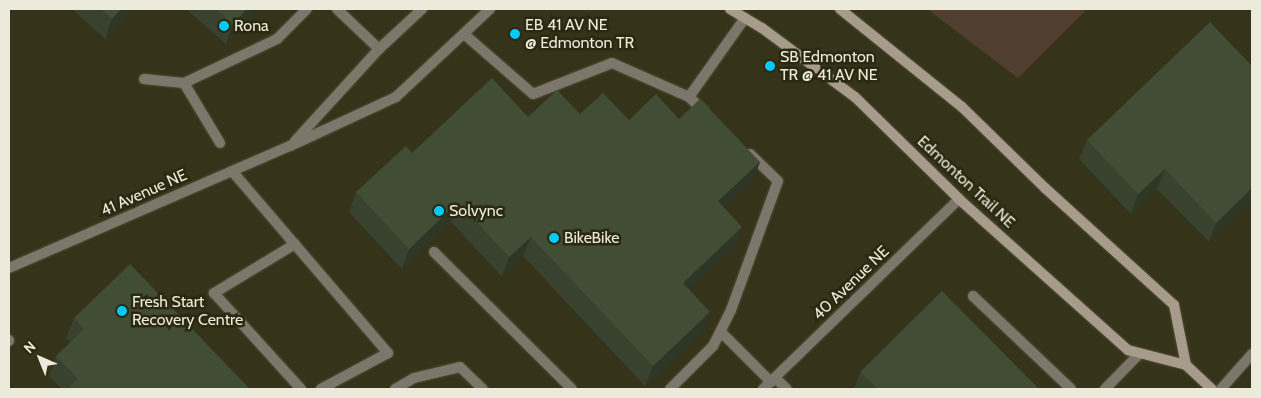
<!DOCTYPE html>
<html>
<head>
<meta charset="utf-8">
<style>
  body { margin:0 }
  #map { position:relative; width:1261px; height:398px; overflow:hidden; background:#353319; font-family:Cabin,sans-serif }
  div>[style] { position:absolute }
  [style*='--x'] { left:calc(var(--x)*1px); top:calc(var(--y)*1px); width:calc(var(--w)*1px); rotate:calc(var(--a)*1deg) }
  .green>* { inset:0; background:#503e31 }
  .roads { filter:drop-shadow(0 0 1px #525038) drop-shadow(0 0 1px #525038) }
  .service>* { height:10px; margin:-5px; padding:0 5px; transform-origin:5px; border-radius:5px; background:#7d766b }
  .minor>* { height:10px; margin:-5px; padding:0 5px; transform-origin:5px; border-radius:5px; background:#7d766b }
  .tertiary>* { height:10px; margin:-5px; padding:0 5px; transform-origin:5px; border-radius:5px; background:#7d766b }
  .secondary>* { height:10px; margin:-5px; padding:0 5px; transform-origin:5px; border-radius:5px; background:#a79c8b }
  .wall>* { inset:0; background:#39422e }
  .shaded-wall>* { inset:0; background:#2e3625 }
  .building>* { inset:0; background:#424d35 }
  .dots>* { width:14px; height:14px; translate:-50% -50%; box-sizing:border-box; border:2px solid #2b2910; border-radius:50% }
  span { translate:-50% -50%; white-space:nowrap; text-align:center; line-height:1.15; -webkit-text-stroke:5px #2b2910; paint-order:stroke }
  .poi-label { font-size:16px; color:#ebeadb }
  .left { translate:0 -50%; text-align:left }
  .street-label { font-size:16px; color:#ebeadb }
  .frame { position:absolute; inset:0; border:10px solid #ebeadb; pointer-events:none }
  .north { position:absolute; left:15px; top:333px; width:50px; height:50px; -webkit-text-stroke:4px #2b2910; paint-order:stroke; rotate:316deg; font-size:14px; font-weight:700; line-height:20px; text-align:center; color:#ebeadb }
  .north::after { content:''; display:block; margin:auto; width:18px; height:22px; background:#ebeadb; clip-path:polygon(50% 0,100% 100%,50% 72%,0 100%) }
</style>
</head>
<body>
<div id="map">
  <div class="green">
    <div style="clip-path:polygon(927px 9px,1087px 9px,1018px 78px)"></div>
  </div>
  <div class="roads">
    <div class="service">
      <div style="--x:337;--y:9;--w:58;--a:43.6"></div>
      <div style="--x:464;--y:34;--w:91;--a:41"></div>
      <div style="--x:533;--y:94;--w:85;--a:-21.4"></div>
      <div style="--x:612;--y:63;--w:84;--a:23.8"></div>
      <div style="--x:689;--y:97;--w:21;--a:43"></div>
      <div style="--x:144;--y:79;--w:40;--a:5.7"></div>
      <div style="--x:184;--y:83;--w:103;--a:-25.3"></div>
      <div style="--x:277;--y:39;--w:42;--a:-45"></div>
      <div style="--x:184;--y:83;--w:70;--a:59"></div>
      <div style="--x:689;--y:97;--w:97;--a:-54.7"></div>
      <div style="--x:232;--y:171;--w:240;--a:49.4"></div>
      <div style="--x:388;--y:353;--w:76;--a:151.8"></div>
      <div style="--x:295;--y:244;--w:95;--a:148.8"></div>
      <div style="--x:214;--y:293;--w:130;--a:47.8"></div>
      <div style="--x:434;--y:252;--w:194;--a:44.8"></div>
      <div style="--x:973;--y:296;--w:135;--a:43.5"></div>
      <div style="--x:721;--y:332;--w:71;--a:45"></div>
      <div style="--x:9;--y:340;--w:1;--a:90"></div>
      <div style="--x:775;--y:378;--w:16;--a:43"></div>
      <div style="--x:395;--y:389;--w:22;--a:-30"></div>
      <div style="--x:414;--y:378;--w:47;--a:-13.4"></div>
      <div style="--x:460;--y:367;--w:32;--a:44"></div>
      <div style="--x:670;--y:389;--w:61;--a:-45"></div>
      <div style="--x:713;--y:346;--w:40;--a:-63.4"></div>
      <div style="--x:731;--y:310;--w:137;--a:-70"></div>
      <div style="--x:778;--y:181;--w:39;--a:-136"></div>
      <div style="--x:1105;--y:389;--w:50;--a:-45.8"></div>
      <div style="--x:1221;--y:389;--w:47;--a:-48.5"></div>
    </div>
    <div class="minor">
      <div style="--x:763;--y:389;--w:273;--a:-44.1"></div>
    </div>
    <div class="tertiary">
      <div style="--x:295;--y:141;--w:125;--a:-47.6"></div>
      <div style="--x:379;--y:49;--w:59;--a:-42.9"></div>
      <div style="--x:9;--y:268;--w:306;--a:-23.5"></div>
      <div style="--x:290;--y:146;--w:117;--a:-24.8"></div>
      <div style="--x:396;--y:97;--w:129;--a:-43.1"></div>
    </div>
    <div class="secondary">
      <div style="--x:730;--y:9;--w:37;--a:31"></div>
      <div style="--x:762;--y:28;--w:116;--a:36.6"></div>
      <div style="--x:855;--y:97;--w:146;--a:44.4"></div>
      <div style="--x:959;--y:199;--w:227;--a:41.8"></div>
      <div style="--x:1128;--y:350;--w:60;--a:14.5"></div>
      <div style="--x:1186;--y:365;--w:35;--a:43"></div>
      <div style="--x:840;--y:9;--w:156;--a:38.8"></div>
      <div style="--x:962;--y:107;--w:116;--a:44.3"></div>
      <div style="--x:1045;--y:188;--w:174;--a:42.2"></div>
      <div style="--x:1174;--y:305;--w:61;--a:78.7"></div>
    </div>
  </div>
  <div class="wall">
    <div style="clip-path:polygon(72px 9px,132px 9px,105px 39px)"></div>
    <div style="clip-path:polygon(186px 9px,258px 9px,226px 44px)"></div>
    <div style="clip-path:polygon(580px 114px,629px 120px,679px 119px,760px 162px,752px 182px,724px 208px,742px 227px,735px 247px,689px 290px,703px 332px,645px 386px,523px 256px,502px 277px,451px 222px,402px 269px,349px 212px,356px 192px,412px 153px,528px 117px)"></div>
    <div style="clip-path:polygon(1087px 140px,1252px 201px,1209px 242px,1157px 189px,1131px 214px,1079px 159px)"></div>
    <div style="clip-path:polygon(74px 318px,248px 387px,247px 389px,62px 389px,49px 376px,56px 356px,71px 342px,66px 338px)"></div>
    <div style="clip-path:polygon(860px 372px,1039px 389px,854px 389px)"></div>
  </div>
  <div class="shaded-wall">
    <div style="clip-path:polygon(121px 9px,132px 9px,105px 39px,112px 19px)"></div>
    <div style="clip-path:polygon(247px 9px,258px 9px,226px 44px,233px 24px)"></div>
    <div style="clip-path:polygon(760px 162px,752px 182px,711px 221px,718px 201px)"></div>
    <div style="clip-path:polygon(1165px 169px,1157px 189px,1131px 214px,1138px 194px)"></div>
    <div style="clip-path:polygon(1252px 188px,1252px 201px,1209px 242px,1216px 223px)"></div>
    <div style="clip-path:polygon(458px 202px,451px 222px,402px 269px,409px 249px)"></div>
    <div style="clip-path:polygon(742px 227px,735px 247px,676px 303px,683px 283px)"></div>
    <div style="clip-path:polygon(531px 237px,523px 256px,502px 277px,509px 257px)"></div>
    <div style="clip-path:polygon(710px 312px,703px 332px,645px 386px,653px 366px)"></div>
  </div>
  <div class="building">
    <div style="clip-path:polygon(101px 9px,121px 9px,112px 19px)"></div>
    <div style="clip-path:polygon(216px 9px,247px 9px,233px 24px)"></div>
    <div style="clip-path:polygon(1210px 22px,1252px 66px,1252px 188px,1216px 223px,1165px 169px,1138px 194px,1087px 140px)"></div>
    <div style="clip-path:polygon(492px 78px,528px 117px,557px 90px,580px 114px,603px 93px,629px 120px,656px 94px,679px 119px,700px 99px,760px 162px,718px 201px,742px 227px,683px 283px,710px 312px,653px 366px,531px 237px,509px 257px,458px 202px,409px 249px,356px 192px,406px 146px,412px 153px)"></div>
    <div style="clip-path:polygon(130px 264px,248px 387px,246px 389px,67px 389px,78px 379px,56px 356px,84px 329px,74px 318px)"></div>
    <div style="clip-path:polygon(942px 291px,1039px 389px,878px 389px,860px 372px)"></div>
  </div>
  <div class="dots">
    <div style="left:224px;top:26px;background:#00cbf8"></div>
    <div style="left:515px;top:34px;background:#00cbf8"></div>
    <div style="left:770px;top:66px;background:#00cbf8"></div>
    <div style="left:439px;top:211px;background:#00cbf8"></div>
    <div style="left:554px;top:238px;background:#00cbf8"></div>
    <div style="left:122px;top:311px;background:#00cbf8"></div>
  </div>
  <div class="poi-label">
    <span class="left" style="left:525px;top:34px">EB 41 AV NE<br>@ Edmonton TR</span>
    <span class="left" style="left:234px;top:26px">Rona</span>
    <span class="left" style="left:780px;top:66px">SB Edmonton<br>TR @ 41 AV NE</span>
    <span class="left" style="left:449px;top:211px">Solvync</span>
    <span class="left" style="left:564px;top:238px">BikeBike</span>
    <span class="left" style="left:132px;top:311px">Fresh Start<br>Recovery Centre</span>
  </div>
  <div class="street-label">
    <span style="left:966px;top:182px;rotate:43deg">Edmonton Trail NE</span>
    <span style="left:144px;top:193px;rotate:-24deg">41 Avenue NE</span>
    <span style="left:851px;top:283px;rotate:-44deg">40 Avenue NE</span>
  </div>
  <div class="frame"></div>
  <div class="north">N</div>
</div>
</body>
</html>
